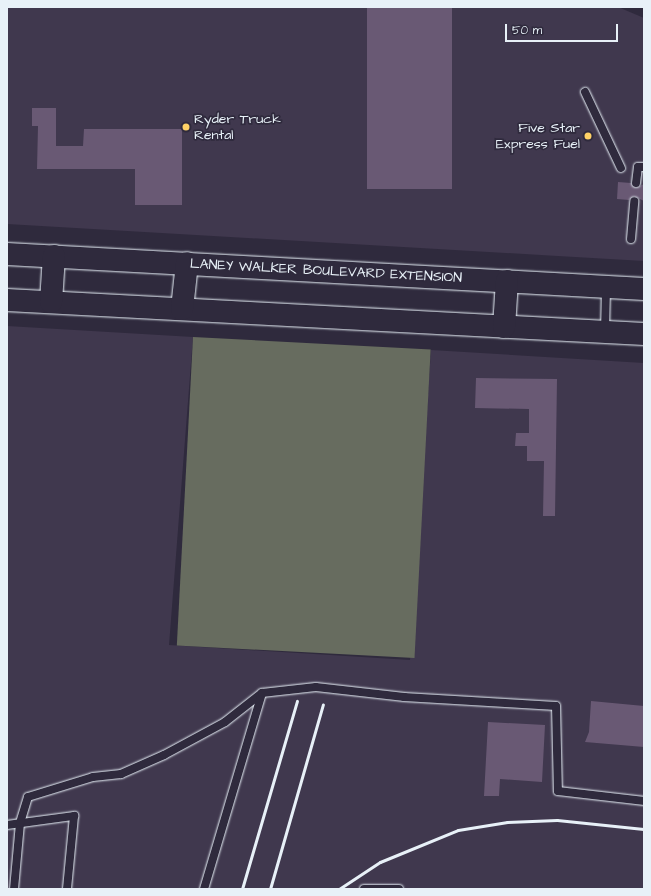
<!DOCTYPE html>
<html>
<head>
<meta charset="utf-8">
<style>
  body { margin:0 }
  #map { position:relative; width:651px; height:896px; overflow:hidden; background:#2f2a3d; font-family:"Architects Daughter",sans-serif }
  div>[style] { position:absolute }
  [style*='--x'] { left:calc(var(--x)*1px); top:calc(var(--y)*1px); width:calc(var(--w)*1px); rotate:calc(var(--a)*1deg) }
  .built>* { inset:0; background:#40384e }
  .green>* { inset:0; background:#676c5f; transform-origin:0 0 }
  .building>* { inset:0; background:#695974; transform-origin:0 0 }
  .roads { filter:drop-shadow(0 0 1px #e8f1f8) drop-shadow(0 0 1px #e8f1f8) }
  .lane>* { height:8px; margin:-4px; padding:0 4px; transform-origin:4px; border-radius:4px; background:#2f2a3d }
  .secondary>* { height:22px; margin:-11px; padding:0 11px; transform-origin:11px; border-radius:11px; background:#2f2a3d }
  .rail>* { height:3px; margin:-1.5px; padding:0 1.5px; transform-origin:1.5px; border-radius:1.5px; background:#e8f1f8 }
  .dots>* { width:11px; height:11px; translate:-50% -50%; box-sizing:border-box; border:2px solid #2f2a3d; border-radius:50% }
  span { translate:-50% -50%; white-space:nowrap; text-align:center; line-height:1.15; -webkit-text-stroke:3.5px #2f2a3d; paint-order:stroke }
  .poi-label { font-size:14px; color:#e8f1f8 }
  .left { translate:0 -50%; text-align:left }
  .right { translate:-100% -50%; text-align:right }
  .street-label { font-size:14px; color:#e8f1f8 }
  .frame { position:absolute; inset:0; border:8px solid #e8f1f8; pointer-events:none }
  .scale { position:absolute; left:505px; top:24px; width:113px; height:18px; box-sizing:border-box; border:2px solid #e8f1f8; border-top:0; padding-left:5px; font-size:12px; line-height:14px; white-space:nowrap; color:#e8f1f8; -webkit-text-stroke:3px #2f2a3d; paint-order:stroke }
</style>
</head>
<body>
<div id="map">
  <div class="built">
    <div style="clip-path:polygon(7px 7px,618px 7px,644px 18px,644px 261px,7px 224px)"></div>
    <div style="clip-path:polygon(7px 326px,193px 337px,169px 645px,410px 660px,431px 350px,644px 363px,644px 889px,7px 889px)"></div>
  </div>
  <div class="green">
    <div style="left:193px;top:337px;width:238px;height:309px;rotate:3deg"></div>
  </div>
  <div class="building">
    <div style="left:367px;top:7px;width:85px;height:182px"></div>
    <div style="clip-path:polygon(32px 108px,56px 108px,56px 146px,83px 146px,84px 129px,182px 129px,182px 205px,135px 205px,135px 169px,37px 169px,38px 126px,32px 126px)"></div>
    <div style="clip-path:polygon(618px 182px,631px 183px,636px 188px,644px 184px,644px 201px,634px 196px,629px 200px,617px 199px)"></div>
    <div style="clip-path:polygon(476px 378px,557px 379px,555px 516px,543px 516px,544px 461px,527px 461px,527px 446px,515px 446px,516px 433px,529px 433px,529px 409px,475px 408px)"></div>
    <div style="clip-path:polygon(591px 701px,644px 706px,644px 747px,585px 742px,589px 732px)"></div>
    <div style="clip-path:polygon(488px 722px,545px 725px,542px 782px,500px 779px,499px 796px,484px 796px)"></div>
  </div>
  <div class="roads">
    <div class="lane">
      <div style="--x:585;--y:92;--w:84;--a:64.7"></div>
      <div style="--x:636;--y:183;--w:16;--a:-83"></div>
      <div style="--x:638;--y:167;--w:6;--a:0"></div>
      <div style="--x:631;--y:239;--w:38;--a:-85"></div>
      <div style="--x:605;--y:332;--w:45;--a:-88.7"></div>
      <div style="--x:7;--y:825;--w:68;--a:-7.7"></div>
      <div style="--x:74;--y:816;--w:73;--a:95.5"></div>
      <div style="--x:14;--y:889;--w:66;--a:-84.8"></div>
      <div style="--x:20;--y:823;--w:27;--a:-73"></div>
      <div style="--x:28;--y:797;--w:68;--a:-17.1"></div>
      <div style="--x:93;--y:777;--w:28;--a:-6"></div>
      <div style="--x:121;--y:774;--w:47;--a:-23.8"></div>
      <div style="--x:164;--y:755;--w:69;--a:-28.4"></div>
      <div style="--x:225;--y:722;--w:47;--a:-38.1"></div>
      <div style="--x:204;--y:889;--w:204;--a:-73.5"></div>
      <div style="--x:262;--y:693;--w:54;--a:-6.3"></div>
      <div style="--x:316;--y:687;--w:89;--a:6.5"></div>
      <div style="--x:404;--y:697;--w:152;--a:3.4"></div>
      <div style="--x:556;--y:706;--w:85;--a:88.7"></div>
      <div style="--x:558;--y:791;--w:87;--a:6.6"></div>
      <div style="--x:364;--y:889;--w:35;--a:0"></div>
    </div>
    <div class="secondary">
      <div style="--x:7;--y:254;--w:638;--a:3.14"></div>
      <div style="--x:7;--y:300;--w:638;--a:3.06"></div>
      <div style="--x:51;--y:302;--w:46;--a:-86.3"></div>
      <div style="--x:182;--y:309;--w:46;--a:-83.8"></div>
      <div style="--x:504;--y:327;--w:46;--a:-86.3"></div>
    </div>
  </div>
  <div class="rail">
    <div style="--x:242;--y:889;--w:196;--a:-73.7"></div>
    <div style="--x:270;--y:889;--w:192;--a:-74"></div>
    <div style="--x:339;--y:889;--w:49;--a:-33.4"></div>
    <div style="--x:380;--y:862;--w:84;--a:-22.3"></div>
    <div style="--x:458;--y:830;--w:50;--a:-9.3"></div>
    <div style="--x:507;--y:822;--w:50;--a:-2.3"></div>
    <div style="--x:557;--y:820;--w:87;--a:5.9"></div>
  </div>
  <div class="dots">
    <div style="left:186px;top:127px;background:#ffd166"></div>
    <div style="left:588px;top:136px;background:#ffd166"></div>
  </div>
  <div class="poi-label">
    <span class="left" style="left:194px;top:127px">Ryder Truck<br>Rental</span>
    <span class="right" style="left:580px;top:136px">Five Star<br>Express Fuel</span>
  </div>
  <div class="street-label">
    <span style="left:326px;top:271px;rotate:3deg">LANEY WALKER BOULEVARD EXTENSION</span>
  </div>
  <div class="frame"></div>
  <div class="scale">50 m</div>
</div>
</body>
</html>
